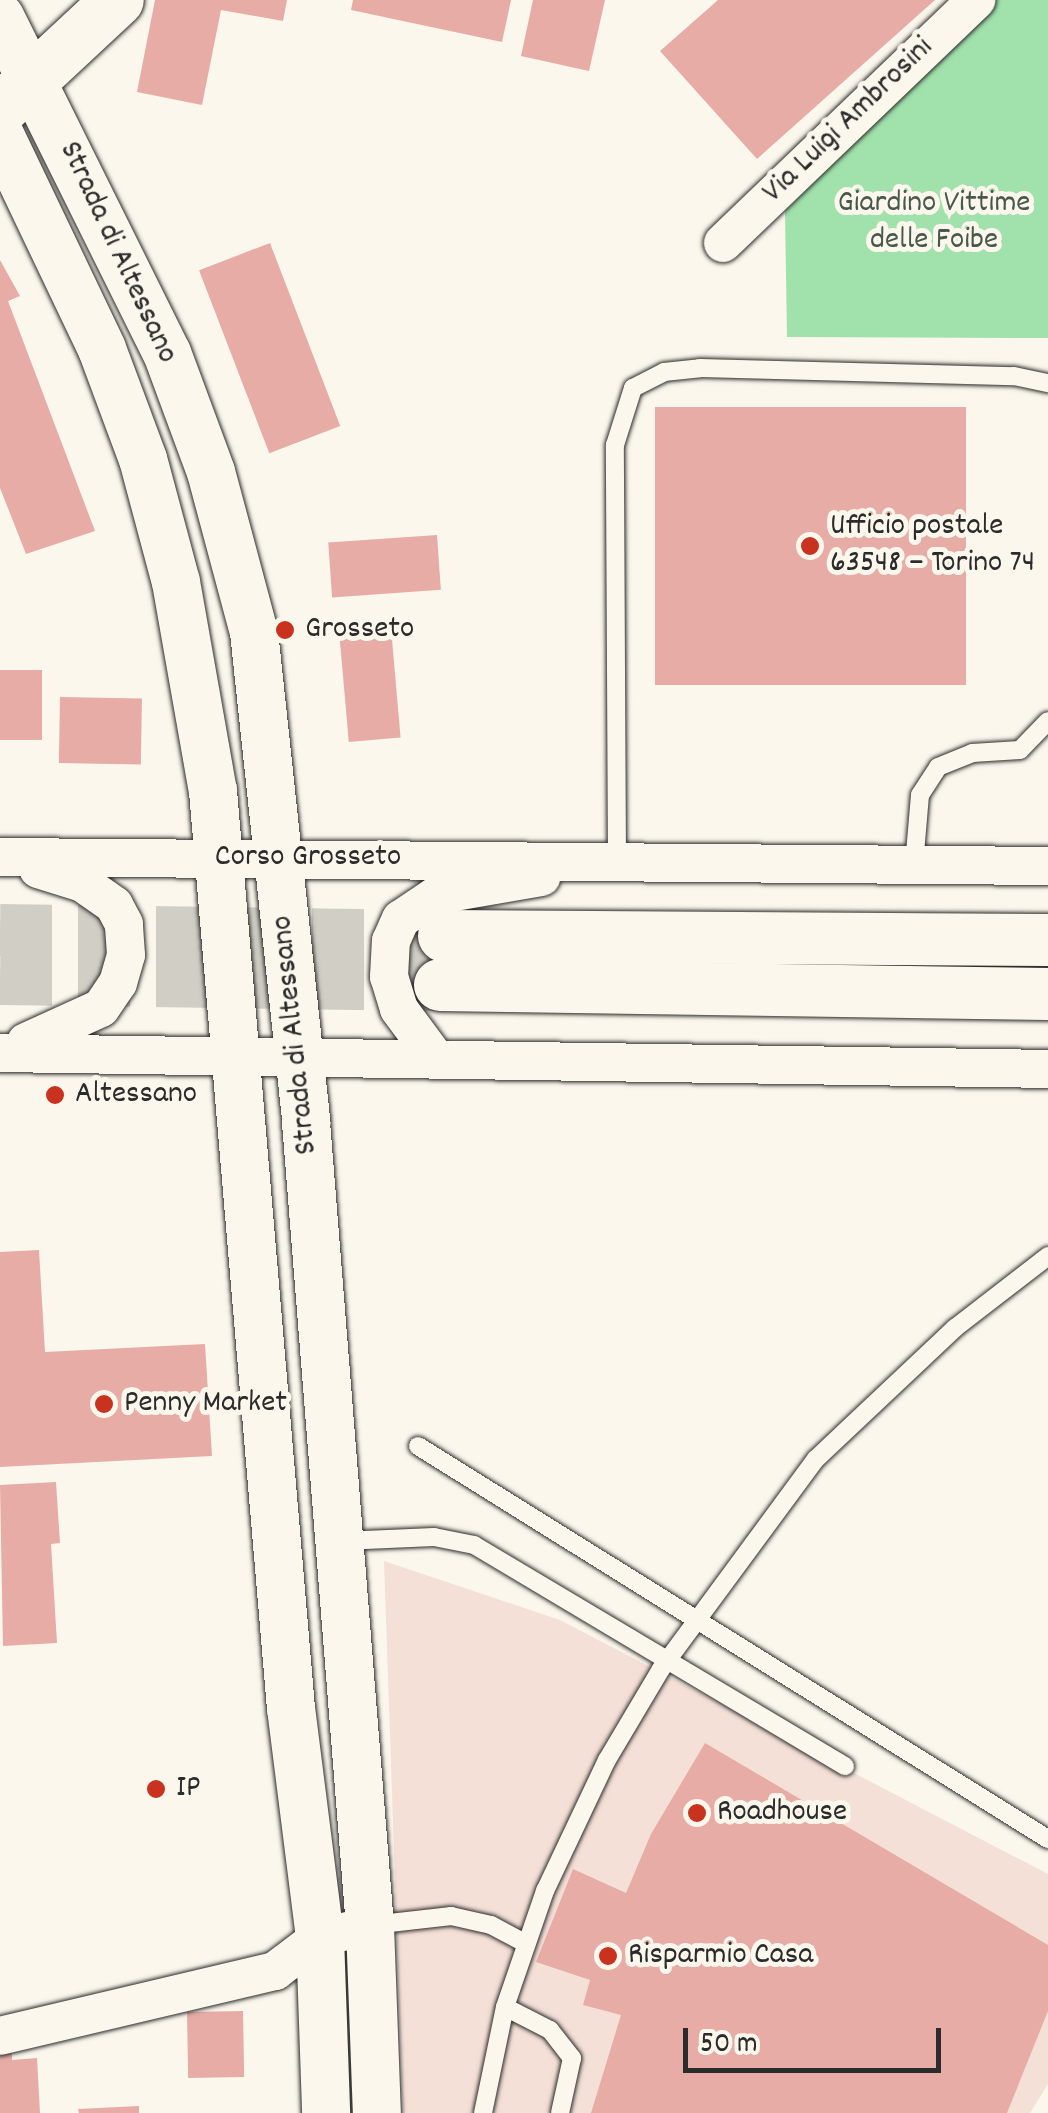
<!DOCTYPE html>
<html>
<head>
<meta charset="utf-8">
<style>
  body { margin:0 }
  #map { position:relative; width:1048px; height:2113px; overflow:hidden; background:#fbf7ec; font-family:Dekko,sans-serif }
  div>[style] { position:absolute }
  [style*='--x'] { left:calc(var(--x)*1px); top:calc(var(--y)*1px); width:calc(var(--w)*1px); rotate:calc(var(--a)*1deg) }
  .built>* { inset:0; background:#f5e0d7 }
  .green>* { inset:0; background:#a1e2ac }
  .building>* { inset:0; background:#e7aca6; transform-origin:0 0 }
  .secondary-tunnel>* { height:52px; margin-top:-26px; transform-origin:0; background:repeating-linear-gradient(90deg,#d1cec5 0 52px,transparent 0 78px) }
  .roads { filter:drop-shadow(0 0 2px #2b2b2b) drop-shadow(0 0 2px #2b2b2b) }
  .service>* { height:18px; margin:-9px; padding:0 9px; transform-origin:9px; border-radius:9px; background:#fbf7ec }
  .minor>* { height:38px; margin:-19px; padding:0 19px; transform-origin:19px; border-radius:19px; background:#fbf7ec }
  .tertiary>* { height:48px; margin:-24px; padding:0 24px; transform-origin:24px; border-radius:24px; background:#fbf7ec }
  .secondary>* { height:52px; margin:-26px; padding:0 26px; transform-origin:26px; border-radius:26px; background:#fbf7ec }
  .dots>* { width:28px; height:28px; translate:-50% -50%; box-sizing:border-box; border:5px solid #fbf7ec; border-radius:50% }
  span { translate:-50% -50%; white-space:nowrap; text-align:center; line-height:1.15; -webkit-text-stroke:10px #fbf7ec; paint-order:stroke }
  .street-label { font-size:32px; color:#2b2b2b }
  .park-label { font-size:32px; color:#48594b }
  .poi-label { font-size:32px; color:#2b2b2b }
  .left { translate:0 -50%; text-align:left }
  .scale { position:absolute; left:683px; top:2028px; width:258px; height:45px; box-sizing:border-box; border:5px solid #2b2b2b; border-top:0; padding-left:12px; font-size:30px; line-height:35px; white-space:nowrap; color:#2b2b2b; -webkit-text-stroke:8px #fbf7ec; paint-order:stroke }
</style>
</head>
<body>
<div id="map">
  <div class="built">
    <div style="clip-path:polygon(384px 1561px,560px 1620px,1048px 1874px,1048px 2084px,1030px 2113px,403px 2113px)"></div>
  </div>
  <div class="green">
    <div style="clip-path:polygon(996px 0,1048px 0,1048px 338px,787px 337px,785px 211px)"></div>
  </div>
  <div class="building">
    <div style="clip-path:polygon(155px 0,287px 0,283px 21px,221px 10px,202px 105px,137px 92px)"></div>
    <div style="clip-path:polygon(353px 0,511px 0,502px 42px,351px 10px)"></div>
    <div style="clip-path:polygon(533px 0,605px 0,589px 71px,521px 56px)"></div>
    <div style="clip-path:polygon(718px 0,935px 0,757px 159px,660px 51px)"></div>
    <div style="left:270px;top:243px;width:196px;height:76px;rotate:69deg"></div>
    <div style="clip-path:polygon(0 260px,20px 296px,8px 301px,95px 531px,26px 554px,0 488px)"></div>
    <div style="left:655px;top:407px;width:311px;height:278px"></div>
    <div style="left:437px;top:535px;width:55px;height:109px;rotate:86deg"></div>
    <div style="left:391px;top:628px;width:110px;height:52px;rotate:85deg"></div>
    <div style="left:0;top:670px;width:42px;height:70px"></div>
    <div style="left:60px;top:697px;width:82px;height:66px;rotate:1deg"></div>
    <div style="clip-path:polygon(39px 1250px,45px 1352px,205px 1344px,212px 1456px,0 1467px,0 1252px)"></div>
    <div style="clip-path:polygon(56px 1482px,60px 1543px,51px 1544px,57px 1643px,3px 1646px,0 1485px)"></div>
    <div style="clip-path:polygon(705px 1743px,1048px 1945px,1048px 2011px,1007px 2113px,591px 2113px,621px 2015px,583px 2005px,590px 1980px,536px 1962px,573px 1869px,626px 1893px,651px 1834px)"></div>
    <div style="left:243px;top:2011px;width:66px;height:56px;rotate:89deg"></div>
    <div style="clip-path:polygon(12px 2051px,12px 2060px,37px 2058px,40px 2113px,0 2113px,0 2052px)"></div>
    <div style="clip-path:polygon(139px 2106px,139px 2113px,79px 2113px,78px 2109px)"></div>
  </div>
  <div class="secondary-tunnel">
    <div style="--x:0;--y:930;--w:444;--a:0.8"></div>
    <div style="--x:0;--y:979;--w:440;--a:0.8"></div>
  </div>
  <div class="roads">
    <div class="service">
      <div style="--x:617;--y:860;--w:415;--a:-90.3"></div>
      <div style="--x:615;--y:445;--w:60;--a:-72.5"></div>
      <div style="--x:633;--y:388;--w:35;--a:-27"></div>
      <div style="--x:664;--y:372;--w:36;--a:-6"></div>
      <div style="--x:700;--y:368;--w:314;--a:1.5"></div>
      <div style="--x:1014;--y:376;--w:35;--a:12"></div>
      <div style="--x:914;--y:865;--w:70;--a:-85.1"></div>
      <div style="--x:920;--y:795;--w:33;--a:-57"></div>
      <div style="--x:938;--y:767;--w:37;--a:-22"></div>
      <div style="--x:972;--y:753;--w:48;--a:-3.6"></div>
      <div style="--x:1020;--y:750;--w:40;--a:-46"></div>
      <div style="--x:418;--y:1446;--w:743;--a:31.96"></div>
      <div style="--x:342;--y:1541;--w:92;--a:-2.5"></div>
      <div style="--x:434;--y:1537;--w:41;--a:11.3"></div>
      <div style="--x:474;--y:1545;--w:432;--a:30.8"></div>
      <div style="--x:372;--y:1925;--w:80;--a:-6.5"></div>
      <div style="--x:451;--y:1916;--w:41;--a:12.7"></div>
      <div style="--x:491;--y:1925;--w:38;--a:28"></div>
      <div style="--x:505;--y:2007;--w:51;--a:27.1"></div>
      <div style="--x:550;--y:2030;--w:36;--a:52"></div>
      <div style="--x:572;--y:2058;--w:56;--a:102.3"></div>
      <div style="--x:483;--y:2113;--w:108;--a:-78.3"></div>
      <div style="--x:505;--y:2007;--w:123;--a:-71"></div>
      <div style="--x:545;--y:1891;--w:145;--a:-64.7"></div>
      <div style="--x:607;--y:1760;--w:106;--a:-59.3"></div>
      <div style="--x:661;--y:1669;--w:261;--a:-53.6"></div>
      <div style="--x:816;--y:1459;--w:191;--a:-43.3"></div>
      <div style="--x:955;--y:1328;--w:118;--a:-37.7"></div>
    </div>
    <div class="minor">
      <div style="--x:723;--y:243;--w:351;--a:-43.8"></div>
      <div style="--x:0;--y:857;--w:1048;--a:0.49"></div>
      <div style="--x:26;--y:1042;--w:82;--a:-24.4"></div>
      <div style="--x:101;--y:1008;--w:30;--a:-56"></div>
      <div style="--x:118;--y:983;--w:29;--a:-74"></div>
      <div style="--x:126;--y:955;--w:31;--a:-94"></div>
      <div style="--x:124;--y:924;--w:21;--a:-118"></div>
      <div style="--x:114;--y:905;--w:38;--a:-145"></div>
      <div style="--x:83;--y:883;--w:47;--a:-162.7"></div>
      <div style="--x:0;--y:1053;--w:1048;--a:0.87"></div>
      <div style="--x:433;--y:1055;--w:57;--a:-126.5"></div>
      <div style="--x:399;--y:1009;--w:34;--a:-107"></div>
      <div style="--x:389;--y:977;--w:36;--a:-87"></div>
      <div style="--x:391;--y:941;--w:24;--a:-66"></div>
      <div style="--x:401;--y:919;--w:43;--a:-33.7"></div>
      <div style="--x:437;--y:895;--w:106;--a:-9.8"></div>
      <div style="--x:0;--y:2036;--w:283;--a:-13.3"></div>
      <div style="--x:275;--y:1971;--w:56;--a:-37.1"></div>
      <div style="--x:320;--y:1937;--w:51;--a:-12.4"></div>
    </div>
    <div class="tertiary">
      <div style="--x:0;--y:17;--w:375;--a:63.6"></div>
      <div style="--x:167;--y:353;--w:127;--a:69.7"></div>
      <div style="--x:211;--y:472;--w:166;--a:75"></div>
      <div style="--x:254;--y:632;--w:493;--a:83.9"></div>
      <div style="--x:306;--y:1122;--w:807;--a:85.45"></div>
      <div style="--x:370;--y:1926;--w:187;--a:87.9"></div>
      <div style="--x:0;--y:135;--w:237;--a:64.5"></div>
      <div style="--x:102;--y:349;--w:117;--a:69.6"></div>
      <div style="--x:143;--y:459;--w:127;--a:75"></div>
      <div style="--x:176;--y:582;--w:212;--a:80"></div>
      <div style="--x:213;--y:791;--w:920;--a:85.14"></div>
      <div style="--x:291;--y:1708;--w:231;--a:82.8"></div>
      <div style="--x:320;--y:1937;--w:176;--a:88"></div>
    </div>
    <div class="secondary">
      <div style="--x:0;--y:110;--w:161;--a:-43"></div>
      <div style="--x:444;--y:936;--w:604;--a:0.38"></div>
      <div style="--x:440;--y:985;--w:608;--a:0.85"></div>
    </div>
  </div>
  <div class="dots">
    <div style="left:810px;top:546px;background:#c8321e"></div>
    <div style="left:285px;top:630px;background:#c8321e"></div>
    <div style="left:55px;top:1095px;background:#c8321e"></div>
    <div style="left:104px;top:1404px;background:#c8321e"></div>
    <div style="left:156px;top:1789px;background:#c8321e"></div>
    <div style="left:697px;top:1813px;background:#c8321e"></div>
    <div style="left:608px;top:1956px;background:#c8321e"></div>
  </div>
  <div class="street-label">
    <span style="left:849px;top:121px;rotate:-44deg">Via Luigi Ambrosini</span>
    <span style="left:117px;top:253px;rotate:65deg">Strada di Altessano</span>
    <span style="left:308px;top:858px">Corso Grosseto</span>
    <span style="left:296px;top:1035px;rotate:-96deg">Strada di Altessano</span>
  </div>
  <div class="park-label">
    <span style="left:934px;top:223px">Giardino Vittime<br>delle Foibe</span>
  </div>
  <div class="poi-label">
    <span class="left" style="left:830px;top:546px">Ufficio postale<br>63548 – Torino 74</span>
    <span class="left" style="left:305px;top:630px">Grosseto</span>
    <span class="left" style="left:75px;top:1095px">Altessano</span>
    <span class="left" style="left:124px;top:1404px">Penny Market</span>
    <span class="left" style="left:176px;top:1789px">IP</span>
    <span class="left" style="left:717px;top:1813px">Roadhouse</span>
    <span class="left" style="left:628px;top:1956px">Risparmio Casa</span>
  </div>
  <div class="scale">50 m</div>
</div>
</body>
</html>
